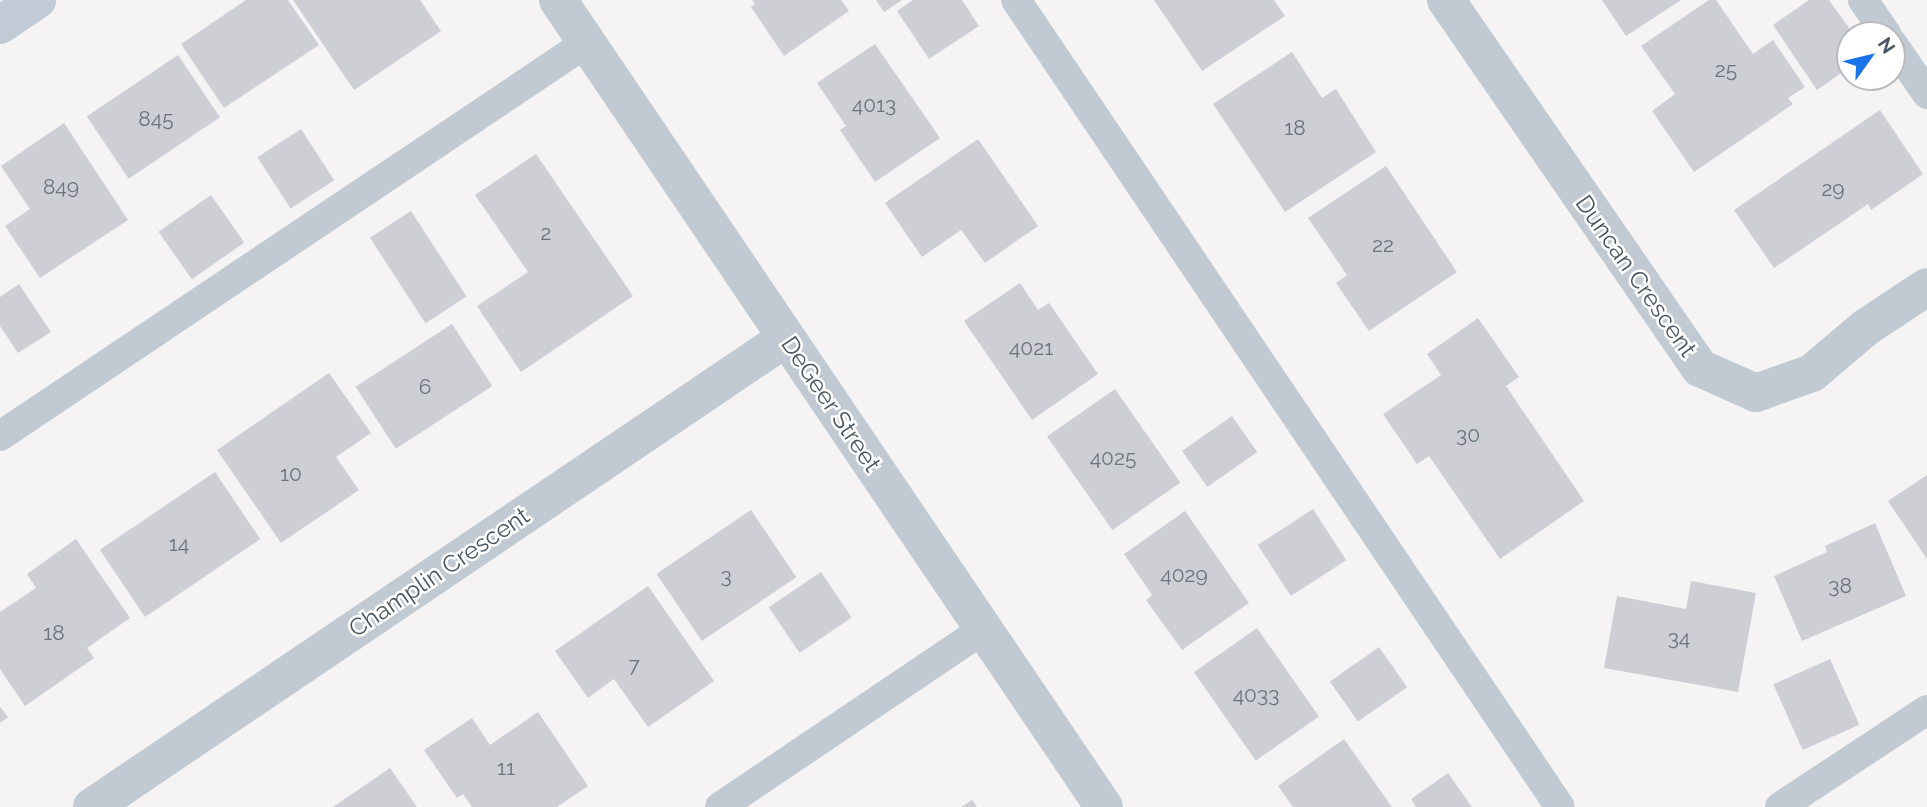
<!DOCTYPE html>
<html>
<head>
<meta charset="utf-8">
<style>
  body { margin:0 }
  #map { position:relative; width:1927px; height:807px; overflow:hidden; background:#f5f3f3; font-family:Raleway,sans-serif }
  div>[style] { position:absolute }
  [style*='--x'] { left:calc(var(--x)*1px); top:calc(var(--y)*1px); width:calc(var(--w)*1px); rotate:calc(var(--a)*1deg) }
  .building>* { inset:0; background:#cdcfd5; transform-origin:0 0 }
  .service>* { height:30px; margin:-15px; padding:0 15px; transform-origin:15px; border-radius:15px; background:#c1cad2 }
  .minor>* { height:38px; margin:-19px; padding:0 19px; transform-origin:19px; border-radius:19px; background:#c1cad2 }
  .secondary>* { height:38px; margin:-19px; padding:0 19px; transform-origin:19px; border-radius:19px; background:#c1cbd6 }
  span { translate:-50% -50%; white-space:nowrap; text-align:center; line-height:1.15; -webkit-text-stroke:5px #fff; paint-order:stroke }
  .number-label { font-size:21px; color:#6b747e }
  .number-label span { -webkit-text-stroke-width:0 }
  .street-label { font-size:24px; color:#4a5661 }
  .north { position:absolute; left:1836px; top:21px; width:70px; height:70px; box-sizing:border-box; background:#fff; border:2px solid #b7bbc0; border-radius:50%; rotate:56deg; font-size:19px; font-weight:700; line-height:28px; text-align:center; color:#4a5661 }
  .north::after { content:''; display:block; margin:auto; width:24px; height:32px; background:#1a73e8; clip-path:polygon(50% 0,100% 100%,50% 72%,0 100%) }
</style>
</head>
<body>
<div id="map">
  <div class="building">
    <div style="clip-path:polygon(246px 0,288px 0,319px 45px,224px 108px,181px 44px)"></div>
    <div style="clip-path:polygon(293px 0,420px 0,441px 31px,354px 90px)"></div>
    <div style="clip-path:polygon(752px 0,841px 0,849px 11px,784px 56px,751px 7px,755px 4px)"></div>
    <div style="clip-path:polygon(876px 0,902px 0,884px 12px)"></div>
    <div style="clip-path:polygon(913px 0,962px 0,979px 26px,929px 59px,897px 11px)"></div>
    <div style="clip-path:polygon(1154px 0,1274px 0,1285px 16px,1202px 71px)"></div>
    <div style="clip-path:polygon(1602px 0,1681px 0,1626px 36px)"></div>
    <div style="clip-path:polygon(1709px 0,1716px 0,1753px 54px,1773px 40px,1805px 87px,1788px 98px,1793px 104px,1694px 172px,1652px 111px,1675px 94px,1641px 46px)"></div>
    <div style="clip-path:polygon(1809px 0,1829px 0,1854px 35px,1850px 35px,1850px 67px,1817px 90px,1773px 25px)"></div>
    <div style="clip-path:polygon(875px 44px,940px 138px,875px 182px,840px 130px,846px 126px,817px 83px)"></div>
    <div style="clip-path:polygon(1292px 52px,1322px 98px,1336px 89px,1376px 152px,1285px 212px,1213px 104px)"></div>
    <div style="left:178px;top:55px;width:75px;height:110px;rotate:56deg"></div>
    <div style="clip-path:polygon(1880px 110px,1923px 174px,1871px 210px,1868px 204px,1774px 268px,1734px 210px)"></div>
    <div style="clip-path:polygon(64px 123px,128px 220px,40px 278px,5px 226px,30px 209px,1px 166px)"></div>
    <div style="left:301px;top:129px;width:61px;height:52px;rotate:57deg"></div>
    <div style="clip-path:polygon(978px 139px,1038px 226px,985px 263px,961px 230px,922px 257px,885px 203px)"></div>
    <div style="clip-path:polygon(536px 154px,633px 296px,521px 372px,477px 306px,528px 272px,475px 195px)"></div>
    <div style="clip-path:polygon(1386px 166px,1457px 272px,1369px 331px,1336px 283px,1347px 275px,1308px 218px)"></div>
    <div style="left:211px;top:195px;width:58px;height:64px;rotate:55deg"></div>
    <div style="left:411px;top:211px;width:102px;height:49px;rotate:57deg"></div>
    <div style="clip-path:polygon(1020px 283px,1038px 310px,1049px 303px,1098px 374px,1032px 420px,964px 321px)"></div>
    <div style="clip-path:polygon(19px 284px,51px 332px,18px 353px,0 326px,0 297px)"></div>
    <div style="clip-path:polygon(1478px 318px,1519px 377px,1506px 386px,1584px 501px,1500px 559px,1429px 456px,1417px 464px,1383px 414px,1441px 375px,1427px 354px)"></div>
    <div style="left:452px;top:324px;width:74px;height:115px;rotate:57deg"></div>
    <div style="clip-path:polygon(329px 373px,371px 433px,336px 457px,359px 490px,281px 543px,217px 450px)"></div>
    <div style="left:1115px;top:389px;width:114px;height:83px;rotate:55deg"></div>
    <div style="left:1232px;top:416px;width:44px;height:61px;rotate:55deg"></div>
    <div style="left:215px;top:472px;width:81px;height:139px;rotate:56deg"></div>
    <div style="clip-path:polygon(1927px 475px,1927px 559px,1888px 501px)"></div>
    <div style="left:1313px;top:509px;width:61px;height:66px;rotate:57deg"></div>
    <div style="left:751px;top:510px;width:81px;height:114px;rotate:56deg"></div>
    <div style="clip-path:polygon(1185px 511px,1249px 603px,1182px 650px,1146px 600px,1152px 595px,1124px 554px)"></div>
    <div style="clip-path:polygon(1875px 523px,1906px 596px,1802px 641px,1774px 576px,1827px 552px,1825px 546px)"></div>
    <div style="clip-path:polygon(76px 539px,130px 618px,87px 648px,94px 658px,25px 706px,0 669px,0 612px,36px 588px,27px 574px)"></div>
    <div style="left:821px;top:572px;width:55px;height:63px;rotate:56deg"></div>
    <div style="clip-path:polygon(1691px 581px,1756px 593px,1738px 692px,1604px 668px,1617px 596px,1686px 609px)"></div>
    <div style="clip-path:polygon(648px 586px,714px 681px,648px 727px,614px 679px,588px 698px,555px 651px)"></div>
    <div style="left:1257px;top:628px;width:108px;height:77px;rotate:55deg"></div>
    <div style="left:1379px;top:647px;width:49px;height:60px;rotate:55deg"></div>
    <div style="left:1830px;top:659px;width:72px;height:62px;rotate:66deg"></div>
    <div style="clip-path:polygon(0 707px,8px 717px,0 723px)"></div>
    <div style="clip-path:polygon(538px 712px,588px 786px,557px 807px,472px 807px,463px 794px,457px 798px,424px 750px,472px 718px,490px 745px)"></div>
    <div style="clip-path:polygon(1344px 739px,1392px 807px,1293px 807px,1278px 786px)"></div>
    <div style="clip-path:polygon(390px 768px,417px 807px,333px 807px)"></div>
    <div style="clip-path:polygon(1448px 773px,1472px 807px,1416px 807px,1411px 799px)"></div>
    <div style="clip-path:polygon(972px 800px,977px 807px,961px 807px)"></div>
  </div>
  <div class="service">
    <div style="--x:1016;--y:0;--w:973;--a:56.02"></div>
    <div style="--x:1863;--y:0;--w:42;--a:55.6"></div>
    <div style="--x:1892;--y:43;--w:62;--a:55.5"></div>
    <div style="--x:0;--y:436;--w:706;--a:-33.85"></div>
    <div style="--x:720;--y:807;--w:318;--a:-34"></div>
    <div style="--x:1780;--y:807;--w:176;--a:-33.4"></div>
  </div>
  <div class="minor">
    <div style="--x:558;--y:0;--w:974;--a:55.92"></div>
    <div style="--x:1446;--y:0;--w:447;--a:55.4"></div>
    <div style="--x:1700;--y:368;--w:61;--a:24.1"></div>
    <div style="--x:1756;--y:393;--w:59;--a:-19.7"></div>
    <div style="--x:1812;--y:373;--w:70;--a:-40.3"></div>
    <div style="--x:1865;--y:328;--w:74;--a:-33.5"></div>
    <div style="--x:92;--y:807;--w:838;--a:-34.05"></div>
  </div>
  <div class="secondary">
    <div style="--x:0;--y:25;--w:45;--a:-34"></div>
  </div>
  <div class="number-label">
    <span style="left:1726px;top:70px">25</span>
    <span style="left:874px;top:105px">4013</span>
    <span style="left:156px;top:119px">845</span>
    <span style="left:1295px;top:128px">18</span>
    <span style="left:61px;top:187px">849</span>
    <span style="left:1833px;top:189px">29</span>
    <span style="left:546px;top:233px">2</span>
    <span style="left:1383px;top:245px">22</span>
    <span style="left:1031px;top:348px">4021</span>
    <span style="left:425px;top:387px">6</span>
    <span style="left:1468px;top:435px">30</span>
    <span style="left:1113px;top:458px">4025</span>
    <span style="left:291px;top:474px">10</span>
    <span style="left:179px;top:544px">14</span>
    <span style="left:1184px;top:575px">4029</span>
    <span style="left:726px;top:576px">3</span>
    <span style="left:1840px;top:586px">38</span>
    <span style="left:54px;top:633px">18</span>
    <span style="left:1679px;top:638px">34</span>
    <span style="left:634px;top:665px">7</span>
    <span style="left:1256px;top:695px">4033</span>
    <span style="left:506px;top:768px">11</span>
  </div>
  <div class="street-label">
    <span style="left:1636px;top:276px;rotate:55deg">Duncan Crescent</span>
    <span style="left:831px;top:404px;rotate:56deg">DeGeer Street</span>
    <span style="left:439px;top:572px;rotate:-34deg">Champlin Crescent</span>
  </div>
  <div class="north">N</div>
</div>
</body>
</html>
